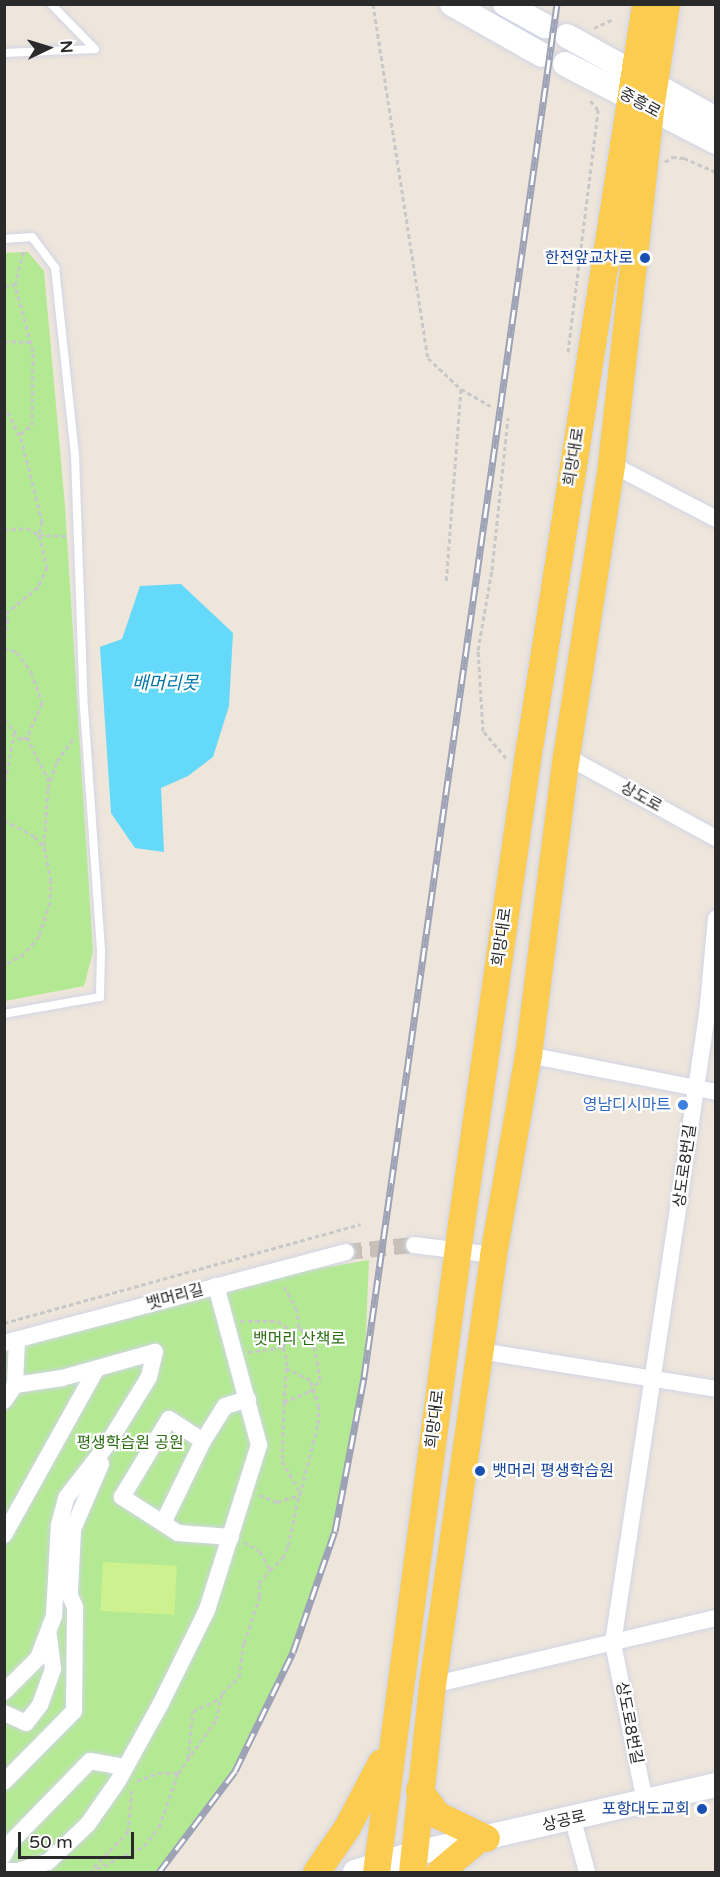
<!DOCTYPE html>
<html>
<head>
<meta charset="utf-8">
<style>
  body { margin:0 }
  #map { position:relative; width:720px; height:1877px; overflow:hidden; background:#eee5db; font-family:"Varela Round","Noto Sans KR",sans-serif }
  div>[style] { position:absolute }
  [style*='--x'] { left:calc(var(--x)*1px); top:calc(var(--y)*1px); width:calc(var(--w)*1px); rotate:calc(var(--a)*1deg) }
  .green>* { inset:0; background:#b4e993 }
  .pitch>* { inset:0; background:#ccf18e; transform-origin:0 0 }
  .water>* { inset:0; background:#65d9f9 }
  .street-tunnel>* { height:16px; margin-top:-8px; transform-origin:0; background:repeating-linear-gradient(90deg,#c7c0b8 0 16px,transparent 0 24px) }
  .path>* { height:3px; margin-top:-1.5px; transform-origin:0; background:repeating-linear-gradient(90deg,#c8c8c8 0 4.5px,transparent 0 7.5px) }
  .roads { filter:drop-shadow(0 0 2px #d0d5e5) drop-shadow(0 0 2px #d0d5e5) }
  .lane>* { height:8px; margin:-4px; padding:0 4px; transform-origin:4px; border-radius:4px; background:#fff }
  .street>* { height:16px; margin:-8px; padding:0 8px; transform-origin:8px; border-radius:8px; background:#fff }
  .secondary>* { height:24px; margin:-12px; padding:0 12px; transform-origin:12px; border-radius:12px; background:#fff }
  .primary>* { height:27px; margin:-13.5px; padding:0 13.5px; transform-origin:13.5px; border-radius:13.5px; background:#fccc51 }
  .rail>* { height:7px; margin-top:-3.5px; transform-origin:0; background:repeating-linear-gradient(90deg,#fff 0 14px,#9da2b6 0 28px); box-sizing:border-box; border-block:2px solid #9da2b6 }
  .dots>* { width:16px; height:16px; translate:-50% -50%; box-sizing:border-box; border:3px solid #fff; border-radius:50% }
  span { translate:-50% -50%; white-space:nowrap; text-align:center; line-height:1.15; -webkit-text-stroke:4.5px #fff; paint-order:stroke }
  .street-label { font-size:16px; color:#2a2a2a }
  .transit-label { font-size:16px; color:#164399 }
  .right { translate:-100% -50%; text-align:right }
  .left { translate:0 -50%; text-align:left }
  .shop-label { font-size:16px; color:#366cbe }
  .park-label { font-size:16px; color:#2b6e14 }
  .water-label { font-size:18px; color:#0276a7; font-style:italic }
  .frame { position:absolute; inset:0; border:6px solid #2a2a2a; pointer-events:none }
  .north { position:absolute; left:18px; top:18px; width:60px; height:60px; -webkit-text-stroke:4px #fff; paint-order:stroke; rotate:86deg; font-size:16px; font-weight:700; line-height:24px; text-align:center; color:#2a2a2a }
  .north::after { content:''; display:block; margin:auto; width:21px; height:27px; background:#2a2a2a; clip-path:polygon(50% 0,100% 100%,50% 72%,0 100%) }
  .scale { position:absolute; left:18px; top:1832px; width:116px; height:27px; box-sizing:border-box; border:3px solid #2a2a2a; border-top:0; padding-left:8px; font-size:18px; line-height:21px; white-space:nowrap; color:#2a2a2a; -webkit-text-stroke:4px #fff; paint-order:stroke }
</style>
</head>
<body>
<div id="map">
  <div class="green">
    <div style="clip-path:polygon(28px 252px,44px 271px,65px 506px,93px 952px,84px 986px,5px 1001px,4px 253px)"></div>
    <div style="clip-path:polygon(369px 1260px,364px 1377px,335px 1531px,293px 1652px,235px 1771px,159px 1872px,5px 1872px,5px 1343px,216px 1286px)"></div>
  </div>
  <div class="pitch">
    <div style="left:103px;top:1562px;width:74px;height:49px;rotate:3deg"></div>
  </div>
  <div class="water">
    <div style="clip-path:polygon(181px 584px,233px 633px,229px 706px,213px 757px,188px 776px,161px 788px,164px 852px,135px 848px,111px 813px,100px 647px,122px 639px,140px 586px)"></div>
  </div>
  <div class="street-tunnel">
    <div style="--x:346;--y:1252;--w:68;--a:-5.9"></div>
  </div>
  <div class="path">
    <div style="--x:373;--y:4;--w:358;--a:81.2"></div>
    <div style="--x:428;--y:358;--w:45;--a:43.2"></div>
    <div style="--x:461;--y:389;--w:194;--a:94.4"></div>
    <div style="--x:594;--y:28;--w:21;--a:-25"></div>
    <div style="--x:665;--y:162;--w:9;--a:-36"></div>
    <div style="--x:672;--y:157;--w:12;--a:5"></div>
    <div style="--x:684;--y:158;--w:35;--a:24"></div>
    <div style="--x:4;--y:286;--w:11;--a:-5"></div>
    <div style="--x:4;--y:341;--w:26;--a:2"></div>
    <div style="--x:568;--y:352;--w:244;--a:-82.9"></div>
    <div style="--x:598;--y:110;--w:13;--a:-129"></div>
    <div style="--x:461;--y:389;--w:34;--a:30"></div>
    <div style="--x:4;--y:405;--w:37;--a:63"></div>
    <div style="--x:21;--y:438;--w:86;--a:75.8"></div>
    <div style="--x:42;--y:521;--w:14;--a:102"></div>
    <div style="--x:39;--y:535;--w:33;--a:76"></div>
    <div style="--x:47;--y:567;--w:22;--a:114"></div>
    <div style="--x:38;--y:587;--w:44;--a:140.5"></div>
    <div style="--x:20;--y:434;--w:15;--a:-37"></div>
    <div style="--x:32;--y:425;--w:74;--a:-89.2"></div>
    <div style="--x:33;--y:351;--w:68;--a:-105.3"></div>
    <div style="--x:15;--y:285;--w:38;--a:-76"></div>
    <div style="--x:4;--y:530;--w:23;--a:-5"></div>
    <div style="--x:27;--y:528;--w:14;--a:30"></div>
    <div style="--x:39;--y:535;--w:27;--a:2"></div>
    <div style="--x:4;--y:617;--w:4;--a:27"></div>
    <div style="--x:8;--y:619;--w:22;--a:100"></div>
    <div style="--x:4;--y:648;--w:14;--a:17"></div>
    <div style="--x:17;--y:652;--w:24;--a:55"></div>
    <div style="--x:31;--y:672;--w:33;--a:70"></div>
    <div style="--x:42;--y:703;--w:37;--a:114"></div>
    <div style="--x:27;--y:737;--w:7;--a:153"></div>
    <div style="--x:21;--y:740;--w:28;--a:-128"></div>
    <div style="--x:27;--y:737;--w:51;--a:63.4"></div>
    <div style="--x:506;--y:758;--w:35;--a:-130"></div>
    <div style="--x:483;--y:731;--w:81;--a:-93.5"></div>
    <div style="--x:478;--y:650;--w:81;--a:-80.1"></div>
    <div style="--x:492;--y:570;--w:153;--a:-84"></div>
    <div style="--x:4;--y:788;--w:55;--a:-79.5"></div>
    <div style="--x:4;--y:820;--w:34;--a:28"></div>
    <div style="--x:34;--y:836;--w:15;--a:48"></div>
    <div style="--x:44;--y:847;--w:33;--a:78"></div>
    <div style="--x:51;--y:879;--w:23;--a:92"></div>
    <div style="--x:50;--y:902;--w:36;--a:108"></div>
    <div style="--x:39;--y:936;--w:23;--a:130"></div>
    <div style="--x:24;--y:954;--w:23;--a:151"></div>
    <div style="--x:44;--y:846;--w:58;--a:-86.1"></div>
    <div style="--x:48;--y:788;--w:28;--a:-72"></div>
    <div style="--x:57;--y:761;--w:29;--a:-54"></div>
    <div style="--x:240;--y:1321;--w:38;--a:0"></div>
    <div style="--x:278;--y:1321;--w:16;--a:35"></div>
    <div style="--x:291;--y:1330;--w:9;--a:-21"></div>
    <div style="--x:299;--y:1327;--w:17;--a:-97"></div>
    <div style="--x:297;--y:1310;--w:29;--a:-119"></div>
    <div style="--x:4;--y:1323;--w:370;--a:-15.5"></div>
    <div style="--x:283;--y:1347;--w:15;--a:74"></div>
    <div style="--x:287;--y:1361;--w:41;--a:94.2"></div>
    <div style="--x:284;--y:1402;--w:28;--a:-23"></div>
    <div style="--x:310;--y:1391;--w:15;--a:-48"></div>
    <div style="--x:320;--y:1380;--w:38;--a:-99"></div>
    <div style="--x:314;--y:1342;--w:21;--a:-135"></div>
    <div style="--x:248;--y:1352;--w:35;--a:-8"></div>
    <div style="--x:283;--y:1347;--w:19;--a:-65"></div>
    <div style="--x:284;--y:1402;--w:59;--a:91.9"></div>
    <div style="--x:282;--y:1461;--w:34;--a:60"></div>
    <div style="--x:259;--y:1495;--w:19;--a:21"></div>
    <div style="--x:277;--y:1502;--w:24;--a:-17"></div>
    <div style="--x:300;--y:1495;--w:73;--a:-75.8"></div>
    <div style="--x:318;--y:1424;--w:17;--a:-87"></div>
    <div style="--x:319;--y:1407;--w:28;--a:-108"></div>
    <div style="--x:310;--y:1380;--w:27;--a:-153"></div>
    <div style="--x:244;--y:1542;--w:18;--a:29"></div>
    <div style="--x:260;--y:1551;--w:21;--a:62"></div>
    <div style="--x:270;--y:1570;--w:18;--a:-43"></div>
    <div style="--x:283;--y:1558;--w:13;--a:-67"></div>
    <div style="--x:288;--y:1546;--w:51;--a:-77.6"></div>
    <div style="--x:188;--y:1758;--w:47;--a:-83.9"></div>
    <div style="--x:193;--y:1711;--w:31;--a:-25"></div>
    <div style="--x:137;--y:1781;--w:22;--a:-21"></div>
    <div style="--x:158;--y:1773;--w:20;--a:0"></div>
    <div style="--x:94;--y:1867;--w:49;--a:-45.8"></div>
    <div style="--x:128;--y:1832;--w:43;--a:-84.7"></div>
    <div style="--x:90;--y:1872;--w:60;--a:-25.7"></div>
    <div style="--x:144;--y:1846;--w:24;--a:-52"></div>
    <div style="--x:159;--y:1827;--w:57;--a:-70.6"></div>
    <div style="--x:178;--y:1773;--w:65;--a:-54.4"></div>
    <div style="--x:216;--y:1720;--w:28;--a:-77"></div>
    <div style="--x:222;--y:1693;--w:23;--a:-43"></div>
    <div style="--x:239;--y:1677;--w:34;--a:-82"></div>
    <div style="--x:244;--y:1643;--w:50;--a:-71.2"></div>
    <div style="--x:260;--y:1596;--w:13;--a:-94"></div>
    <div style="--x:259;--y:1583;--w:17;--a:-50"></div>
  </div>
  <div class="roads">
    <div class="lane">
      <div style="--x:4;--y:53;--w:91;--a:-2.5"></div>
      <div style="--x:95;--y:49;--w:63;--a:-134.4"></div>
      <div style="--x:4;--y:239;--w:28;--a:-4"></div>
      <div style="--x:32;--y:237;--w:39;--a:53"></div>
      <div style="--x:55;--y:268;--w:188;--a:83.9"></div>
      <div style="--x:75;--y:455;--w:252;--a:88"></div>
      <div style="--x:84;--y:707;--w:244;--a:86"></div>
      <div style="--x:101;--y:950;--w:47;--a:91.2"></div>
      <div style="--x:100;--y:997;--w:97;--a:170"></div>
    </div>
    <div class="street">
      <div style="--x:611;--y:464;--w:119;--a:27.6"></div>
      <div style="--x:566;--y:756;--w:171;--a:28.7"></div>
      <div style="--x:528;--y:1055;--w:192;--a:11.1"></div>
      <div style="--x:414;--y:1245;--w:80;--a:7.2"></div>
      <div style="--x:4;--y:1343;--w:354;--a:-14.9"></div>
      <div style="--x:480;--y:1351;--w:239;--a:9.1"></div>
      <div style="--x:4;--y:1401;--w:19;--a:-55"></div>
      <div style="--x:15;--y:1385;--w:45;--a:-87.5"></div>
      <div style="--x:164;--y:1521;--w:89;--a:-64"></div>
      <div style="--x:4;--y:1535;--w:191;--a:-60.9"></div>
      <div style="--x:231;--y:1537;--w:53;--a:-175.7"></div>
      <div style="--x:178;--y:1533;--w:67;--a:-147.3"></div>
      <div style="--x:122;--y:1497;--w:91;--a:-58.9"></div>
      <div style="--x:169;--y:1419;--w:40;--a:32.9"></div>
      <div style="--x:203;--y:1441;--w:41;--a:-57.8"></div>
      <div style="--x:225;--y:1406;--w:24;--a:-17"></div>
      <div style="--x:70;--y:1591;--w:62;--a:-87.2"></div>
      <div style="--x:73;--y:1529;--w:71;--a:-66.7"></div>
      <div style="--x:432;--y:1685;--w:292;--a:-13.3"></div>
      <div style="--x:4;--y:1692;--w:48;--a:-45"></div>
      <div style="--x:38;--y:1658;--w:45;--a:-69.1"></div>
      <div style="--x:54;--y:1616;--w:91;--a:-86.9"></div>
      <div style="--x:59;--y:1525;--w:28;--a:-75"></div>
      <div style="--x:66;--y:1498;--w:67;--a:-52.3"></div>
      <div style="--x:107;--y:1445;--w:80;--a:-58.3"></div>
      <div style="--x:149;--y:1377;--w:26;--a:-77"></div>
      <div style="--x:155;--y:1352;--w:97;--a:164.4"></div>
      <div style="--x:62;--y:1378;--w:48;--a:171.5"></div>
      <div style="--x:4;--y:1713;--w:24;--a:24"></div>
      <div style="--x:26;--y:1723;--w:23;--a:-52"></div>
      <div style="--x:40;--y:1705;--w:38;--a:-70"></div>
      <div style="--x:53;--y:1669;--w:34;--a:-97"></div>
      <div style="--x:4;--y:1782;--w:100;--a:-45.4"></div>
      <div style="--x:74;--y:1711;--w:104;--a:-89.4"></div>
      <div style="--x:75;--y:1607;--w:39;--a:-114"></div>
      <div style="--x:645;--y:1802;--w:162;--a:-101.4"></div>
      <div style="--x:613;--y:1643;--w:635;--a:-81.49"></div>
      <div style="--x:707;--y:1015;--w:97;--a:-84.7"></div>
      <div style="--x:573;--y:1820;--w:54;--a:74.9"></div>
      <div style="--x:4;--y:1855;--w:12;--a:-66"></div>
      <div style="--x:9;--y:1844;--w:116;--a:-45.7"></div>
      <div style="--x:90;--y:1761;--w:36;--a:10"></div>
      <div style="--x:4;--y:1871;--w:14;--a:0"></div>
      <div style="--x:18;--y:1871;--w:31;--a:-17"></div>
      <div style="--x:48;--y:1862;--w:55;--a:-43.5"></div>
      <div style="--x:88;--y:1824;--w:52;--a:-55.1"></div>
      <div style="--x:118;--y:1781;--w:89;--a:-61.1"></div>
      <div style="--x:161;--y:1703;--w:104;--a:-63.7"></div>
      <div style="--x:207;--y:1610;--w:173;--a:-72.5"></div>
      <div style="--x:259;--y:1445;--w:165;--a:-105.1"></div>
    </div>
    <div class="secondary">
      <div style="--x:452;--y:4;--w:103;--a:29.5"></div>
      <div style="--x:505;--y:4;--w:46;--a:28.8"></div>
      <div style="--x:567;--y:36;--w:171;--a:29.1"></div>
      <div style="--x:565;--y:64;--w:170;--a:27.3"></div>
      <div style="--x:355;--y:1872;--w:60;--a:-17.5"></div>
      <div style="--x:412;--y:1854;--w:312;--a:-12.8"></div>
    </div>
    <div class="primary">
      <div style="--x:419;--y:1790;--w:31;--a:53"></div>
      <div style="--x:438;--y:1815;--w:53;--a:25.6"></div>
      <div style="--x:316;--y:1872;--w:55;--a:-55.4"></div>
      <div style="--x:347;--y:1827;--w:73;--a:-62.4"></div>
      <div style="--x:376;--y:1872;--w:654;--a:-82.53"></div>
      <div style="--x:461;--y:1224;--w:487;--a:-81.9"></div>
      <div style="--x:530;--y:742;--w:747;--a:-81.14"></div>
      <div style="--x:412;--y:1872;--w:188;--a:-83.9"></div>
      <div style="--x:432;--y:1685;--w:434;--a:-81.9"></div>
      <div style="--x:493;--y:1255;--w:203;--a:-80.1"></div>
      <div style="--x:528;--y:1055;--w:301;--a:-82.8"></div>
      <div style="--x:566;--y:756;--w:295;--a:-81.2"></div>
      <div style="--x:611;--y:464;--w:357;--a:-83.7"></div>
      <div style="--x:650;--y:109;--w:106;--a:-81.3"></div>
      <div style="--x:439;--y:1872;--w:48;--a:-40"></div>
    </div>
  </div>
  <div class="rail">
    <div style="--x:159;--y:1872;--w:126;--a:-53"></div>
    <div style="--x:235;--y:1771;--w:132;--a:-64"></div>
    <div style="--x:293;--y:1652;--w:128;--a:-70.9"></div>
    <div style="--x:335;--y:1531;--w:157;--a:-79.3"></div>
    <div style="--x:364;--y:1377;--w:1386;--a:-82"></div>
  </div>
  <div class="dots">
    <div style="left:645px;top:258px;background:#1a4fb4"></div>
    <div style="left:683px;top:1105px;background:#3f7fe0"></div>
    <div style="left:480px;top:1471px;background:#1a4fb4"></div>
    <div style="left:702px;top:1809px;background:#1a4fb4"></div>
  </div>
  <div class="street-label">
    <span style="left:640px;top:103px;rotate:29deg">중흥로</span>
    <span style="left:574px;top:457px;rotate:-81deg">희망대로</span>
    <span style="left:641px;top:797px;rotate:29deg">상도로</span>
    <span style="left:502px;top:937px;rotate:-82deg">희망대로</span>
    <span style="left:685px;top:1166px;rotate:-82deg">상도로8번길</span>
    <span style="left:175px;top:1297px;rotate:-15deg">뱃머리길</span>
    <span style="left:435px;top:1419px;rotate:-83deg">희망대로</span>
    <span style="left:629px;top:1723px;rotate:79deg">상도로8번길</span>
    <span style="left:564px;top:1821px;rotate:-13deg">상공로</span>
  </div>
  <div class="transit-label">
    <span class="right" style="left:633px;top:258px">한전앞교차로</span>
    <span class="left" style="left:492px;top:1471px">뱃머리 평생학습원</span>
    <span class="right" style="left:690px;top:1809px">포항대도교회</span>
  </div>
  <div class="shop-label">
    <span class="right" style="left:671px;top:1105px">영남디시마트</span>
  </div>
  <div class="park-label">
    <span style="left:299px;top:1339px">뱃머리 산책로</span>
    <span style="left:130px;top:1443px">평생학습원 공원</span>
  </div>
  <div class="water-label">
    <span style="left:165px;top:683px">배머리못</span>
  </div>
  <div class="frame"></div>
  <div class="north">N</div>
  <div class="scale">50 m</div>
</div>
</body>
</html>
